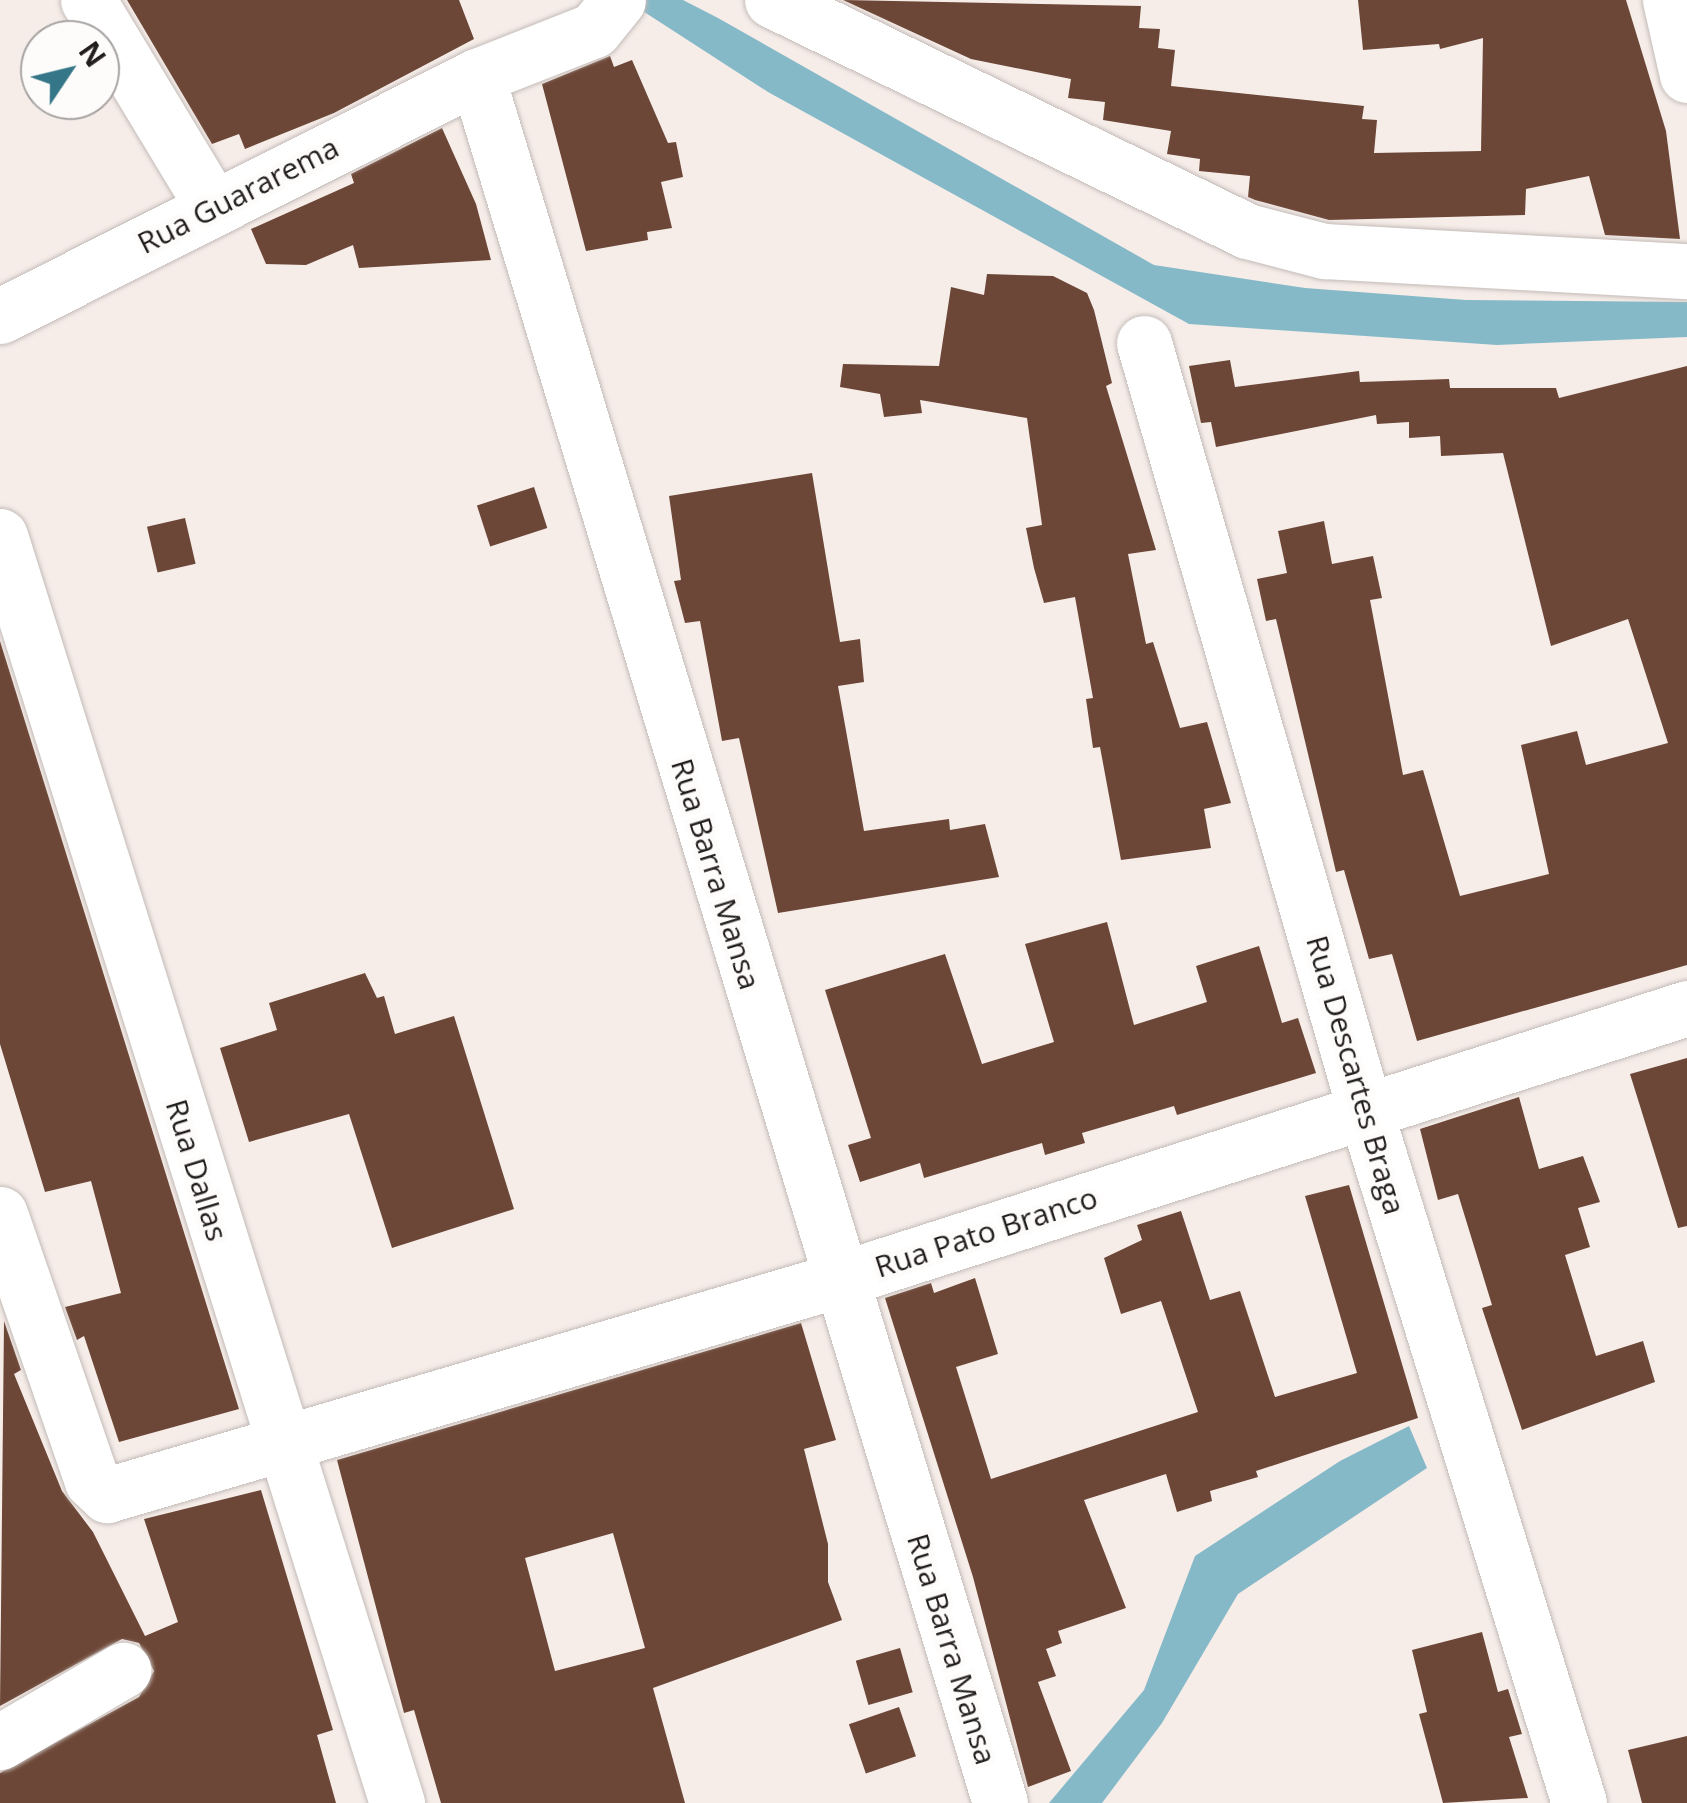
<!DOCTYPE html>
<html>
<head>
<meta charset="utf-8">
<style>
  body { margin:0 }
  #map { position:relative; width:1687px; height:1803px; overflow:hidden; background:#f6ede9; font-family:"Open Sans",sans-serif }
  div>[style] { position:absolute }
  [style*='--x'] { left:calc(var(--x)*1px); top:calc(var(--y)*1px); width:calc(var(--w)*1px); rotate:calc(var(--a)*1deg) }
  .water>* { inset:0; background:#86b9c8 }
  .building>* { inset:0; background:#6c4636; transform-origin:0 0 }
  .roads { filter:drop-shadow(0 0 2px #c3bbb7) drop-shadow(0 0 2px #c3bbb7) }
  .minor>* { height:55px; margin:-27.5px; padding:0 27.5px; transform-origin:27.5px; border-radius:27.5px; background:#fff }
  span { translate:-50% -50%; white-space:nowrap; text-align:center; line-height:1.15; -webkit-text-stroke:10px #fefcfb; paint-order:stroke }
  .street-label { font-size:30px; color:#211e1d }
  .north { position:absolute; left:20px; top:20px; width:100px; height:100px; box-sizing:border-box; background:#fefcfb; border:2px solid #a6a3a2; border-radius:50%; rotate:55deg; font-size:28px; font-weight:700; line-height:40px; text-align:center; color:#211e1d }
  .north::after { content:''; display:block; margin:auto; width:35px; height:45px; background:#357788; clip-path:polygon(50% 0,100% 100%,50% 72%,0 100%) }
</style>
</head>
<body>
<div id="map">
  <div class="water">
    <div style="clip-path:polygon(639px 0,683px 0,718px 18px,1154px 265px,1305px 288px,1466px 300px,1687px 302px,1687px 337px,1497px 345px,1189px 324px,768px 92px,635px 6px)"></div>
    <div style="clip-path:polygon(1409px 1426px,1427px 1468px,1238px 1594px,1162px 1723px,1102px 1803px,1049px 1803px,1144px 1690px,1195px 1556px,1340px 1461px)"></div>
  </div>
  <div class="building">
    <div style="clip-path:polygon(127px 0,459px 0,474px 39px,334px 113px,245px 149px,239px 134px,212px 144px)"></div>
    <div style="clip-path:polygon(843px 0,1141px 6px,1139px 28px,1160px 29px,1158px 48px,1175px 50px,1171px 86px,1364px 106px,1362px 119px,1377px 120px,1374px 153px,1481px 151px,1483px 38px,1440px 49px,1439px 44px,1363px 50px,1358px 0,1626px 0,1666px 131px,1680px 239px,1605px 235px,1589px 176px,1526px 189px,1525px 215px,1329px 220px,1255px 200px,1248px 197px,1250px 176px,1199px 171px,1200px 159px,1167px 154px,1171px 131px,1103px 120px,1105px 102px,1068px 98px,1071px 79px,971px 59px)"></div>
    <div style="clip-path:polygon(610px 56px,614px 67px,632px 60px,668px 143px,676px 142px,683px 177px,661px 182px,672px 228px,647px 232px,648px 240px,586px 251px,542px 84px)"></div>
    <div style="clip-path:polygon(442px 128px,476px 204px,491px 260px,359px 268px,353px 245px,306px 265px,266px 264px,251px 229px,354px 183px,351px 174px)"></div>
    <div style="clip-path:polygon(987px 274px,1053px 276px,1087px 293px,1094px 310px,1112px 383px,1106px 386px,1156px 550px,1128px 554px,1146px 644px,1153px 642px,1180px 728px,1207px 722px,1231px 803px,1204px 809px,1211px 848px,1121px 860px,1100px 747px,1093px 748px,1086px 699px,1093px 698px,1075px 597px,1044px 603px,1034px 568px,1026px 528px,1042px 525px,1027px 418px,920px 400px,922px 413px,884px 417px,880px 394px,840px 387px,843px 364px,939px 366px,951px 287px,984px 295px)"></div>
    <div style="clip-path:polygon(1230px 360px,1235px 387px,1359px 371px,1360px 382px,1449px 379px,1450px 388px,1556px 388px,1559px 398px,1687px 366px,1687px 965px,1417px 1041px,1392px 954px,1369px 959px,1344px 870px,1336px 872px,1276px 619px,1266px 621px,1257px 579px,1287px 573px,1278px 531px,1324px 521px,1332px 564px,1373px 556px,1382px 598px,1370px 600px,1403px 775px,1423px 770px,1460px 896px,1549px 874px,1521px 745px,1577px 731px,1586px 765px,1668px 743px,1628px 619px,1551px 646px,1503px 453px,1441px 456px,1440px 436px,1409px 438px,1409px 422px,1377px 424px,1376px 415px,1216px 447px,1211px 422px,1201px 423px,1189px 366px)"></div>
    <div style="clip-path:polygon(812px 473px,840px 642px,860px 639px,864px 682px,838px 686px,864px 831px,949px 819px,950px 830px,985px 824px,999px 877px,778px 913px,739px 738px,722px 741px,700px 621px,685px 623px,674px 581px,681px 580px,669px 496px)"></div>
    <div style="left:534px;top:487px;width:43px;height:60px;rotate:72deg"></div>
    <div style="left:185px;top:518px;width:47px;height:39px;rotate:77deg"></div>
    <div style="clip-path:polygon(0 641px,239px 1409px,119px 1442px,84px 1336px,77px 1340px,65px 1307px,121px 1293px,91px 1181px,45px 1192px,0 1044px)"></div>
    <div style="clip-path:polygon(1107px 922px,1134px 1025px,1207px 1002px,1196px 966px,1259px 946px,1282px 1023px,1298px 1018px,1316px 1073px,1177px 1115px,1174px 1106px,1082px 1133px,1085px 1143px,1045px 1155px,1042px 1143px,924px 1178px,920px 1163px,860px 1182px,848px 1145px,871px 1138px,825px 990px,945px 954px,982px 1064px,1054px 1042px,1025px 944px)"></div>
    <div style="clip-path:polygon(365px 973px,377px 998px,384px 996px,395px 1034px,454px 1016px,514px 1209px,392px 1248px,349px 1114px,249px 1142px,220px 1048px,277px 1030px,269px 1003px)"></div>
    <div style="clip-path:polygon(1687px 1058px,1687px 1226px,1678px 1228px,1630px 1074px)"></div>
    <div style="clip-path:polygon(1519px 1097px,1539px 1169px,1583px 1156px,1600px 1202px,1578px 1208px,1590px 1247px,1565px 1255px,1596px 1356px,1643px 1341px,1655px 1382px,1522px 1430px,1482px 1308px,1492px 1305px,1458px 1194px,1438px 1200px,1420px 1129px)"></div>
    <div style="clip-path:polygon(1349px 1185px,1418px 1418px,1256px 1471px,1258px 1477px,1210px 1491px,1212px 1501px,1177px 1512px,1166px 1474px,1084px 1500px,1126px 1608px,1058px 1631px,1062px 1643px,1046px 1649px,1056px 1676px,1038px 1682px,1071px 1771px,1028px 1787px,973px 1577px,885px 1298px,931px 1283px,934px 1293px,975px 1278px,998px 1354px,956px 1367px,991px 1479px,1198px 1412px,1161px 1301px,1121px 1314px,1104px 1258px,1142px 1240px,1137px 1225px,1181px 1211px,1210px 1300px,1240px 1291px,1275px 1397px,1357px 1373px,1305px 1196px)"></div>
    <div style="clip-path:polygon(4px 1321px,21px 1370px,14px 1374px,62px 1491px,93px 1532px,145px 1636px,178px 1622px,144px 1519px,261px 1490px,333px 1730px,317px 1735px,336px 1803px,0 1803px,0 1773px,139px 1697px,154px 1671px,139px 1643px,122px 1639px,0 1706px)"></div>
    <div style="clip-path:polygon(evenodd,801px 1323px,836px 1440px,804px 1449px,828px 1544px,828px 1582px,842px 1620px,653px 1688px,685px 1803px,441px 1803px,414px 1710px,404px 1713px,337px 1460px,801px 1323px,613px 1533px,645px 1648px,555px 1671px,525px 1558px,613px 1533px)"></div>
    <div style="clip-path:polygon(1482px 1632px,1498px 1692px,1508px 1689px,1522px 1734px,1509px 1737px,1528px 1798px,1443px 1803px,1419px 1714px,1427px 1712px,1412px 1650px)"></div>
    <div style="left:900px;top:1648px;width:46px;height:46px;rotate:74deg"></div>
    <div style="left:899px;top:1707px;width:52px;height:53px;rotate:71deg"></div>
    <div style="clip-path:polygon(1687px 1736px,1687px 1803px,1642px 1803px,1628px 1750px)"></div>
  </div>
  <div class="roads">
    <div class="minor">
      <div style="--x:88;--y:0;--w:242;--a:58.9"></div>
      <div style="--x:772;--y:0;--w:528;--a:25.93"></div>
      <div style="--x:1247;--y:231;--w:80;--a:14.6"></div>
      <div style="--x:1324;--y:251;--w:364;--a:3.2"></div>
      <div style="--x:1670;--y:0;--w:77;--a:77.2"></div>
      <div style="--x:477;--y:76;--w:1804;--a:73.15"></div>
      <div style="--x:0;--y:316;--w:534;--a:-26.71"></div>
      <div style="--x:477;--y:76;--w:126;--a:-21.5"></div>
      <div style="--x:594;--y:30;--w:38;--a:-51"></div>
      <div style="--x:1144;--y:343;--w:795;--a:73.94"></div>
      <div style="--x:1364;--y:1107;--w:728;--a:72.83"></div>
      <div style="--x:0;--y:536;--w:1328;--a:72.6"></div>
      <div style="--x:0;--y:1214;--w:282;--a:71"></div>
      <div style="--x:92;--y:1481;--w:21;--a:43"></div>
      <div style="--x:107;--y:1495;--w:762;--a:-16.39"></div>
      <div style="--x:838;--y:1280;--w:892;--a:-17.76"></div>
      <div style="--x:0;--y:1742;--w:143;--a:-30.3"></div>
    </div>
  </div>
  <div class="street-label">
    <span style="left:238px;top:195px;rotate:-27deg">Rua Guararema</span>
    <span style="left:716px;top:874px;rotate:73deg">Rua Barra Mansa</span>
    <span style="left:1356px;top:1075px;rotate:74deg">Rua Descartes Braga</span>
    <span style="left:197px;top:1170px;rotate:73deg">Rua Dallas</span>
    <span style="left:986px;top:1232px;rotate:-18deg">Rua Pato Branco</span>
    <span style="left:952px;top:1649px;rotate:73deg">Rua Barra Mansa</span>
  </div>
  <div class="north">N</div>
</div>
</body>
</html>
